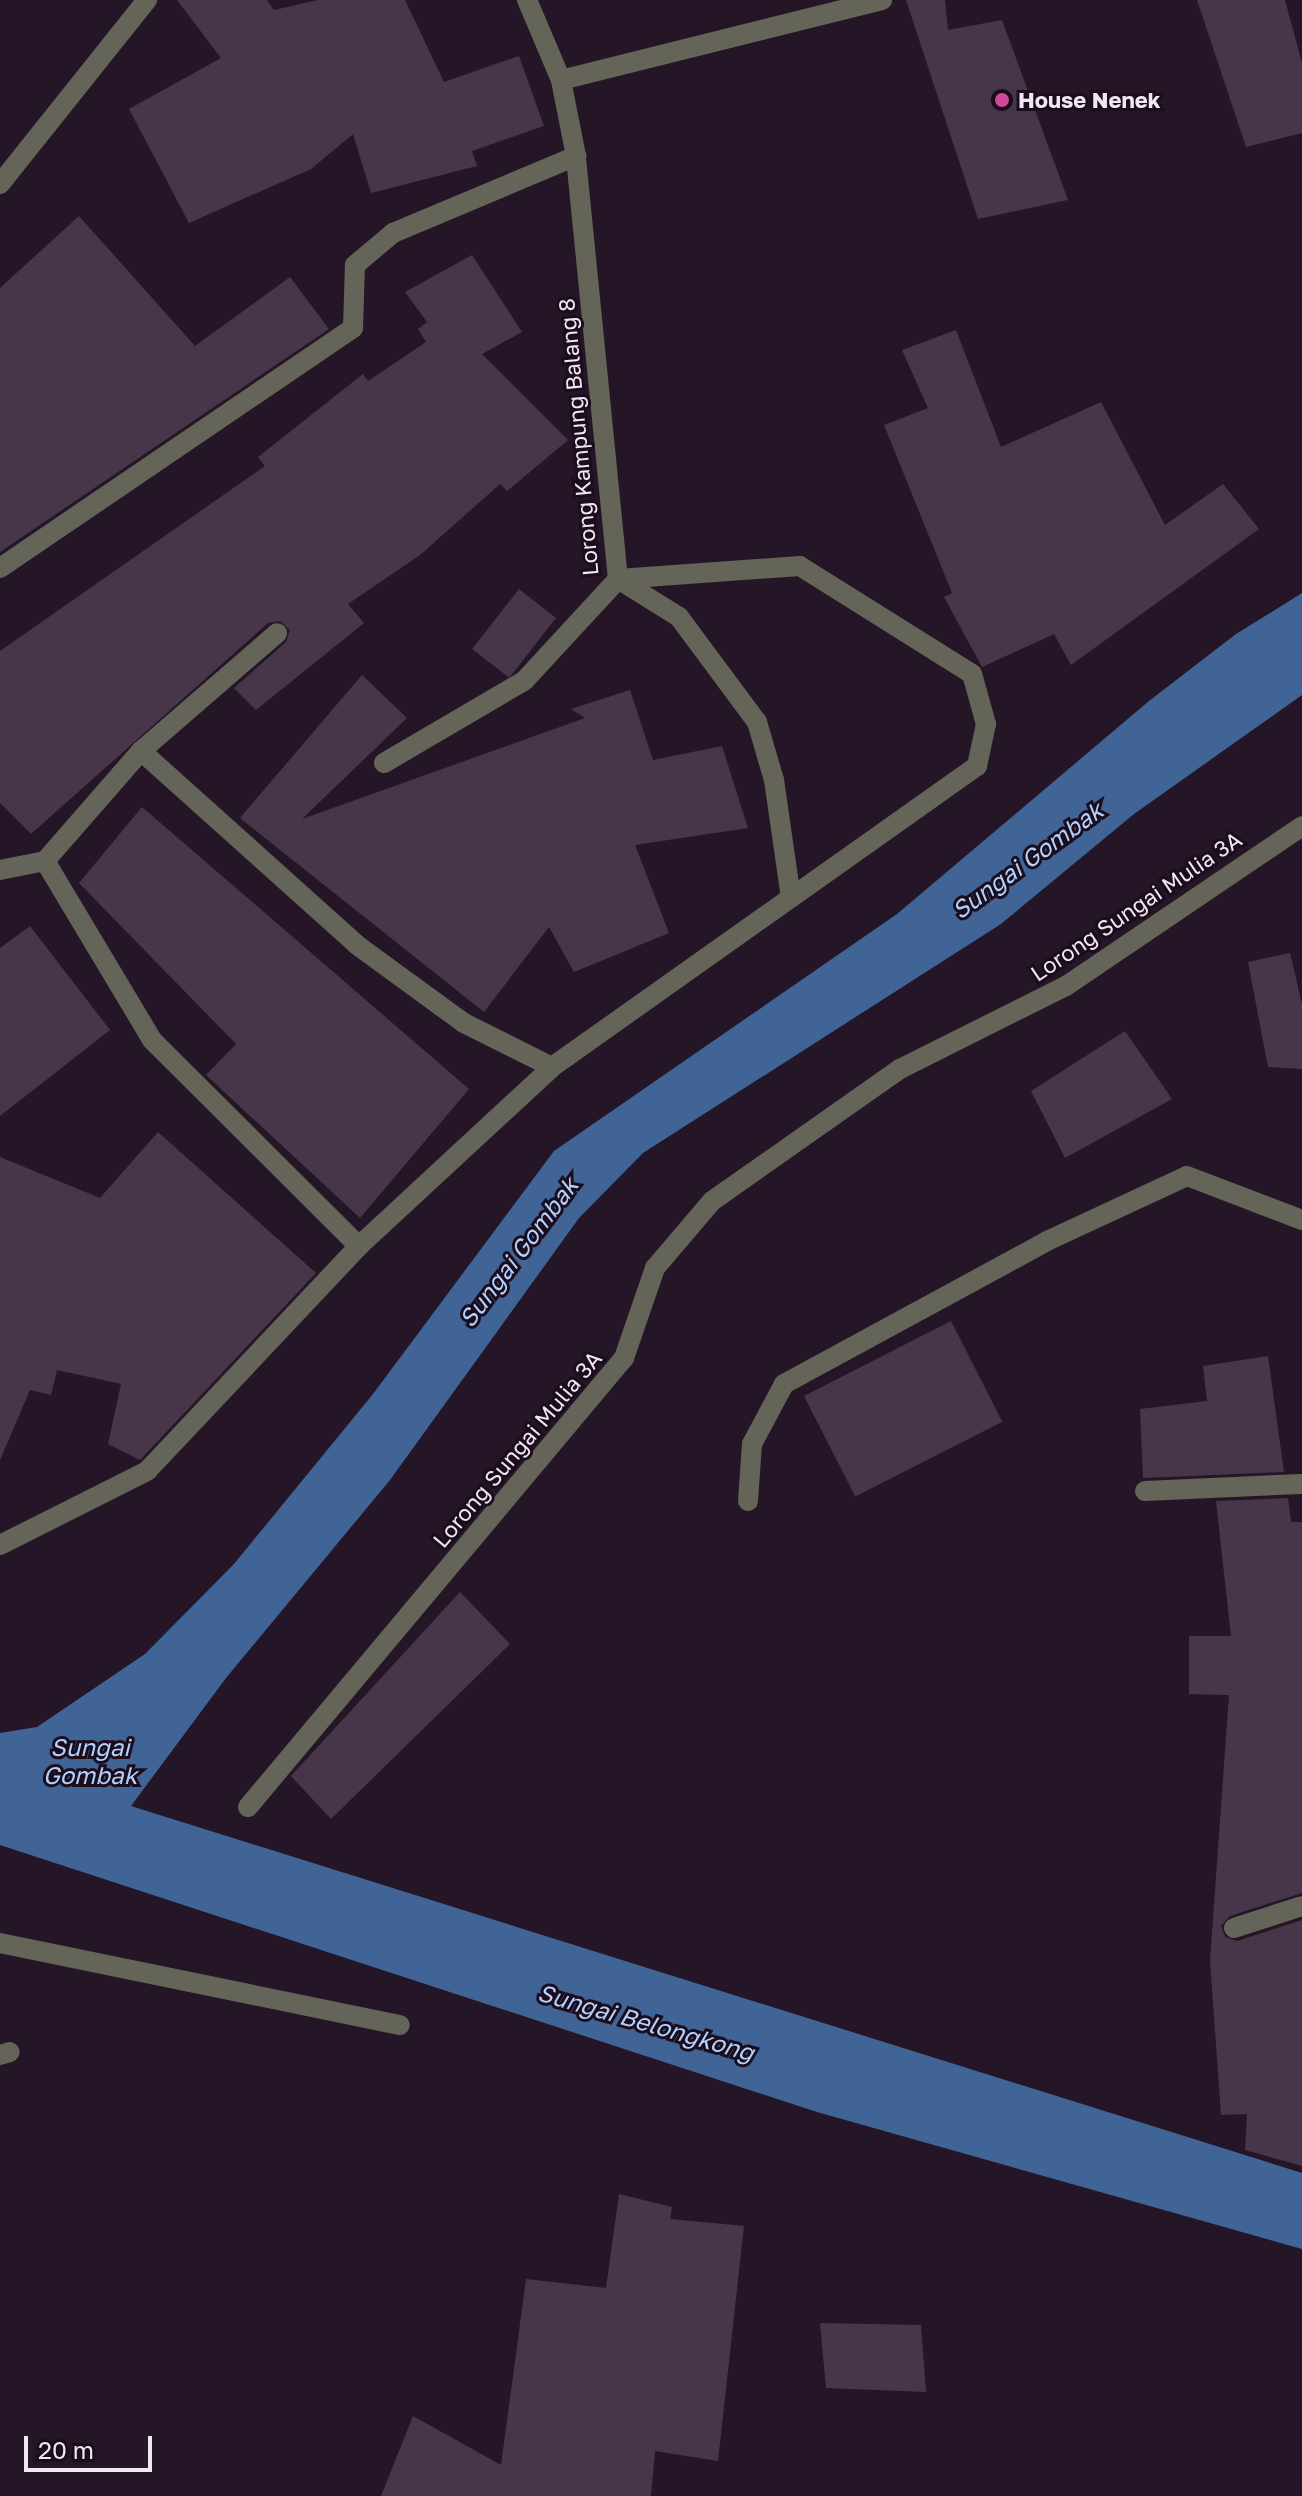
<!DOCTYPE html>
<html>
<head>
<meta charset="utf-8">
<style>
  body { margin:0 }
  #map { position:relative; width:1302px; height:2496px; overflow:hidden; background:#251627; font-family:"Golos Text",sans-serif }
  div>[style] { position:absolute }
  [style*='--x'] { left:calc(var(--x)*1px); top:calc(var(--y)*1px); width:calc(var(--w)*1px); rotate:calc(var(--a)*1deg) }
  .water>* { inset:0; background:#406495 }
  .building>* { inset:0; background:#473649; transform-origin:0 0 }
  .service>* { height:20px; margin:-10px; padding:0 10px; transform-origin:10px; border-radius:10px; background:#656458 }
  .minor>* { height:20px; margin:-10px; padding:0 10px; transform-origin:10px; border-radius:10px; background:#656458 }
  .dots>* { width:22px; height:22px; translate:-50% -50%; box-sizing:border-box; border:4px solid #1c0d1d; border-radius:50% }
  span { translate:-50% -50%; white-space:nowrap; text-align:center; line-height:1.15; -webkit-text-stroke:6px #1c0d1d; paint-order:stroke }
  .poi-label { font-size:22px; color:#f1e6f2; font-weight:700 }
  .left { translate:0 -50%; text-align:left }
  .street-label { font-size:22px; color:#f1e6f2 }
  .water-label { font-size:24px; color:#b1d1fe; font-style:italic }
  .scale { position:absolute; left:24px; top:2436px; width:128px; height:36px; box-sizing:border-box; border:4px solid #f1e6f2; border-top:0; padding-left:10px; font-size:24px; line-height:28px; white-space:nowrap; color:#f1e6f2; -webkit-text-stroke:6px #1c0d1d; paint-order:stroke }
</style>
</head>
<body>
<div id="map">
  <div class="water">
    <div style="clip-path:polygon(1302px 593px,1302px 695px,1134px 814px,1001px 924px,643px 1153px,579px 1218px,390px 1480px,226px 1678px,131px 1806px,1302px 2173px,1302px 2249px,817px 2112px,0 1845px,0 1733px,37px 1727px,145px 1654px,234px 1564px,373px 1394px,554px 1151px,897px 914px,1149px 701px,1236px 634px)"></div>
  </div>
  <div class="building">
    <div style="clip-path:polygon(177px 0,267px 0,274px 10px,318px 0,405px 0,444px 82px,519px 56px,544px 126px,472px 151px,477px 166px,371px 193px,353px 134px,311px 169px,189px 223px,129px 109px,221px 58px)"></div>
    <div style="clip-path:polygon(906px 0,945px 0,948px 30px,1002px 20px,1068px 200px,978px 219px)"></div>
    <div style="clip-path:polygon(1197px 0,1285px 0,1302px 63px,1302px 133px,1246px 147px)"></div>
    <div style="clip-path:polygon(79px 216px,195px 346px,290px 277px,329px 329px,0 552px,0 288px)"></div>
    <div style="clip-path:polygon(472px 255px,522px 332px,482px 354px,568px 440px,507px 491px,500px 484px,420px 555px,348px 604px,364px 623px,256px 710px,234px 688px,286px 642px,290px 630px,280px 621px,268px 623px,31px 834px,0 803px,0 651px,265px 466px,258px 457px,363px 374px,368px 381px,426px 342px,418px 329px,427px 322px,405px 292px)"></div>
    <div style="clip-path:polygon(956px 330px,1001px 447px,1101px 402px,1165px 525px,1223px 484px,1259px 529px,1071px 665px,1054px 634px,982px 667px,944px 597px,952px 593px,884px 425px,928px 408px,902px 350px)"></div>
    <div style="left:519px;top:589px;width:47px;height:76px;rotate:38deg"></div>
    <div style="clip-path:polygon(362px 675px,407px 718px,302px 819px,585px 718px,571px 709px,630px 690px,653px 760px,722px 746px,748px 828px,635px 845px,669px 933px,574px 972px,549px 927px,484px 1012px,240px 818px)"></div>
    <div style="clip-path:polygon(142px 807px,469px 1089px,360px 1218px,206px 1075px,236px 1044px,79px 883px)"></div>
    <div style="clip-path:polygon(30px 926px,110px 1030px,0 1116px,0 948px)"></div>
    <div style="clip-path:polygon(1290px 953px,1302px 1004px,1302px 1069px,1268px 1067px,1248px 962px)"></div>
    <div style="clip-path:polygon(1125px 1031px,1172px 1099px,1065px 1158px,1031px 1091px)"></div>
    <div style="clip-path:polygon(158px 1132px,316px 1273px,140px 1460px,108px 1444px,121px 1384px,57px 1370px,51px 1395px,30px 1390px,0 1460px,0 1157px,100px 1198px)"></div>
    <div style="left:951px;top:1321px;width:113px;height:165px;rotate:63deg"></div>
    <div style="clip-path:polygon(1268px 1356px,1284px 1472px,1143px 1478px,1140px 1409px,1207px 1401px,1203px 1366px)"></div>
    <div style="clip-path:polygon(1288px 1498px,1291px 1522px,1302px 1522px,1302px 1893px,1230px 1916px,1221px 1926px,1225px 1937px,1237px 1941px,1302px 1920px,1302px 2166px,1245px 2150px,1247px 2114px,1221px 2115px,1210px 1961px,1229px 1695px,1189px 1694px,1189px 1636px,1231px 1636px,1216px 1501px)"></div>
    <div style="clip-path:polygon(460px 1592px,510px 1644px,331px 1819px,291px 1776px)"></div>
    <div style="clip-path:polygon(619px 2194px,672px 2207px,670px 2219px,744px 2226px,718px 2461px,655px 2451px,651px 2496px,381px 2496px,413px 2416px,501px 2465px,526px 2279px,606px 2288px)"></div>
    <div style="clip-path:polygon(820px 2323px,921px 2325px,926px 2392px,826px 2388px)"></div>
  </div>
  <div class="service">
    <div style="--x:0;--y:1943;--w:408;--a:11.6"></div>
    <div style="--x:0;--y:2055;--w:10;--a:-17"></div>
  </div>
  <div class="minor">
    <div style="--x:561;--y:80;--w:331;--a:-14"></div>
    <div style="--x:0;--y:184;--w:236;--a:-51.4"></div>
    <div style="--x:0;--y:568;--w:427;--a:-34.2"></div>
    <div style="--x:353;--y:328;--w:63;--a:-88.2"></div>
    <div style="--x:355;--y:265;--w:50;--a:-40.1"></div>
    <div style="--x:393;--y:233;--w:199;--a:-22.8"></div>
    <div style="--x:618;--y:579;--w:72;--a:31.9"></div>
    <div style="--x:679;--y:617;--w:131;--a:53.4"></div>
    <div style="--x:757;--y:722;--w:60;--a:73.7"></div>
    <div style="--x:774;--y:780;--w:119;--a:81.8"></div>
    <div style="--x:141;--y:751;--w:290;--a:41.9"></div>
    <div style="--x:357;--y:945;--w:132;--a:36.1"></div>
    <div style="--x:464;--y:1023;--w:98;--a:26.6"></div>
    <div style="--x:384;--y:763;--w:162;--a:-30.4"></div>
    <div style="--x:524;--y:681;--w:139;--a:-47.3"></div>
    <div style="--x:618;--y:579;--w:425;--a:-95.7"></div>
    <div style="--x:576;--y:156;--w:77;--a:-101.2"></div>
    <div style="--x:561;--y:80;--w:87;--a:-113"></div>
    <div style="--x:45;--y:861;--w:209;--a:59.1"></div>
    <div style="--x:152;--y:1040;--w:292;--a:44.9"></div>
    <div style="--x:0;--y:870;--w:46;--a:-11.3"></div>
    <div style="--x:45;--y:861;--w:146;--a:-48.9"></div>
    <div style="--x:141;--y:751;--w:180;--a:-40.9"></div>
    <div style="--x:1145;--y:1491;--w:157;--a:-2.6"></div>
    <div style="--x:748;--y:1501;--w:57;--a:-86"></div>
    <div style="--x:752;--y:1444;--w:68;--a:-61.9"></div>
    <div style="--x:784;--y:1384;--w:299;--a:-28.5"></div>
    <div style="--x:1047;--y:1241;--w:154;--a:-24.9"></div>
    <div style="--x:1187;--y:1176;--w:123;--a:20.9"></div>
    <div style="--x:0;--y:1545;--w:165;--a:-26.7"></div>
    <div style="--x:147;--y:1471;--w:309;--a:-46.7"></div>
    <div style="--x:359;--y:1246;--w:263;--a:-42.8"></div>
    <div style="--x:552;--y:1067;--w:521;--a:-35.31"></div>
    <div style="--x:977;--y:766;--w:43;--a:-77.9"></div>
    <div style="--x:986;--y:724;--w:52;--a:-105.6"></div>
    <div style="--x:972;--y:674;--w:203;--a:-147.9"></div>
    <div style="--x:800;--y:566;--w:182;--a:175.9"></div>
    <div style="--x:248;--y:1807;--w:586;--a:-50.06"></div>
    <div style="--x:624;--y:1358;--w:95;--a:-71"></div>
    <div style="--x:655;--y:1268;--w:88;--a:-49.6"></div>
    <div style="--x:712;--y:1201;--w:230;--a:-35.1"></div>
    <div style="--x:900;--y:1069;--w:186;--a:-26.6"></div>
    <div style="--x:1066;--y:986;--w:285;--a:-34.1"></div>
    <div style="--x:1234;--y:1928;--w:71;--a:-17.9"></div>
  </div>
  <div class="dots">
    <div style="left:1002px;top:100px;background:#d1479c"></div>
  </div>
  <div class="poi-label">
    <span class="left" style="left:1018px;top:100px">House Nenek</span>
  </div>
  <div class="street-label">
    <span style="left:578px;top:437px;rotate:-95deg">Lorong Kampung Balang 8</span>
    <span style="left:1136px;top:906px;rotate:-34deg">Lorong Sungai Mulia 3A</span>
    <span style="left:517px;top:1449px;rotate:-50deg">Lorong Sungai Mulia 3A</span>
  </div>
  <div class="water-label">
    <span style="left:1027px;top:860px;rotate:-36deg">Sungai Gombak</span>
    <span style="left:518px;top:1252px;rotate:-53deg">Sungai Gombak</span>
    <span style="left:90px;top:1761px">Sungai<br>Gombak</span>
    <span style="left:646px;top:2022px;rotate:16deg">Sungai Belongkong</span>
  </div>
  <div class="scale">20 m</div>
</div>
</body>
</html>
